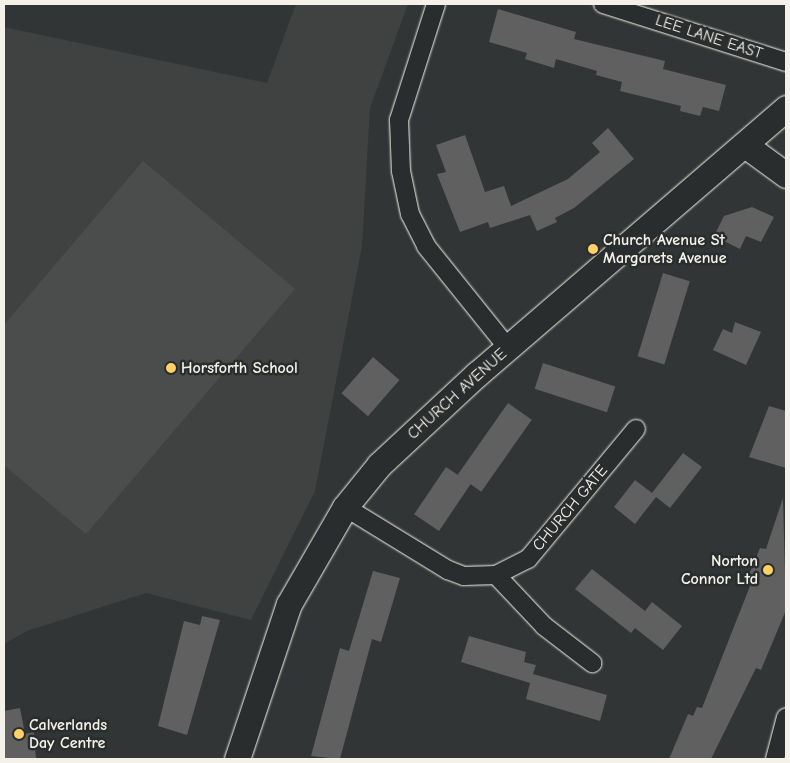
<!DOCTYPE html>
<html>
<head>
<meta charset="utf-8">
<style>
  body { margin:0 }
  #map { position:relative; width:790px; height:763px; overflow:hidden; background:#323535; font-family:"Comic Neue",sans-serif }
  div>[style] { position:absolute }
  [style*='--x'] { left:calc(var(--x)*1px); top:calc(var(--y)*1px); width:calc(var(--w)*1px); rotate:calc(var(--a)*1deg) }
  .built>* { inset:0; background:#404242 }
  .green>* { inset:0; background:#4b4d4c }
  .building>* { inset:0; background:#5f605f; transform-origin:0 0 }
  .roads { filter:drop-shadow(0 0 1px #f4f1e8) drop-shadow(0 0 1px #f4f1e8) }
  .street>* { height:18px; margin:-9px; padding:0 9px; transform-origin:9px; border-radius:9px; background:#2a2d2e }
  .secondary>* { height:25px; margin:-12.5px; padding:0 12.5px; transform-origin:12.5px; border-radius:12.5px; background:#2a2d2e }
  .dots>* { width:14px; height:14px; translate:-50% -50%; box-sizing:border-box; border:2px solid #2a2d2e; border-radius:50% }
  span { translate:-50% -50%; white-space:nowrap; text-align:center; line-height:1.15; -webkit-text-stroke:5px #2a2d2e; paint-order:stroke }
  .street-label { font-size:16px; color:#f4f1e8 }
  .poi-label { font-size:16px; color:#f4f1e8; font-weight:700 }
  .left { translate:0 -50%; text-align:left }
  .right { translate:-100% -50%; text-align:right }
  .frame { position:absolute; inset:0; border:5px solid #f4f1e8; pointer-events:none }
</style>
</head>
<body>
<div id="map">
  <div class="built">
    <div style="clip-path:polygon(296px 4px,408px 4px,370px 108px,362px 246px,315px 491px,251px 620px,146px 593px,27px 631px,4px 644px,4px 27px,267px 83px)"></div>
  </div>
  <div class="green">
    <div style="clip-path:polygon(143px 161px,295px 289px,86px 534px,4px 465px,4px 325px)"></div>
  </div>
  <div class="building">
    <div style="clip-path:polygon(498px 9px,576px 32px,574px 39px,665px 61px,663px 69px,726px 85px,719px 111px,703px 107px,700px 116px,680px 111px,681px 106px,620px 91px,622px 82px,596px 75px,597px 71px,556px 59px,554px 68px,525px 59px,527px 53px,489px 42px)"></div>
    <div style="clip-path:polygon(608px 128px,634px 159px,574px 208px,555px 218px,557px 222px,537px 231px,530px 215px,490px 228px,488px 222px,460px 232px,437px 174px,446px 172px,436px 145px,465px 135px,485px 192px,504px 186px,511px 206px,568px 179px,600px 152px,592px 143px)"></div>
    <div style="clip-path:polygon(752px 207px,774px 217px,761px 242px,746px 236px,740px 249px,714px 236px,724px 216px)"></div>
    <div style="left:663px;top:273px;width:28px;height:87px;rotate:17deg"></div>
    <div style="clip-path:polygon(735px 322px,761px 332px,746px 365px,713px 350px,723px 329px,732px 333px)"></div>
    <div style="left:373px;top:357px;width:35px;height:48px;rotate:41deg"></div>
    <div style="left:543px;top:363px;width:76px;height:27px;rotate:18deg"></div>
    <div style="left:508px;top:403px;width:29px;height:88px;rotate:35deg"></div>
    <div style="clip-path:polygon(769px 406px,786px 411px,786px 468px,749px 457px)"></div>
    <div style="clip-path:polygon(683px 453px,702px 467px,670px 508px,656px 497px,635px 524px,614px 507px,635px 480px,652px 493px)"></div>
    <div style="left:446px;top:467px;width:30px;height:57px;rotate:34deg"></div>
    <div style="clip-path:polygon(783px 498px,786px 610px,761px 670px,756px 668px,711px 759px,669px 759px,688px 714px,693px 716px,697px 707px,702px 708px,750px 586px,745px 584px,760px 548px,766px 549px)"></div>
    <div style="clip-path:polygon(592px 569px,645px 611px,652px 602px,682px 626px,663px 650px,635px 628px,631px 633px,575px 589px)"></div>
    <div style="clip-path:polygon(373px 571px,400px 578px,381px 642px,372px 639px,340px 759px,311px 756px,340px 648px,349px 651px)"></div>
    <div style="clip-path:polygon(202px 616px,220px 620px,187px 735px,158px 726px,184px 621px,200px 625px)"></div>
    <div style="clip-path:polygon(469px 636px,526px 652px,524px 662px,536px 665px,533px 674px,607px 695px,600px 721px,526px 699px,530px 683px,461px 662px)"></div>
    <div style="clip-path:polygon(20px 708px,25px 734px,34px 732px,36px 759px,4px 759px,4px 711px)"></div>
  </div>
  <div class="roads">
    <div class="street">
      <div style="--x:436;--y:4;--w:122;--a:107.7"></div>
      <div style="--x:399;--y:120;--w:51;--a:87.8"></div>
      <div style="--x:401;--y:171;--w:44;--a:78.2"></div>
      <div style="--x:410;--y:214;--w:36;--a:63"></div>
      <div style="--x:426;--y:246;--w:131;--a:51.2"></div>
      <div style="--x:603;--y:4;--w:192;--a:17.6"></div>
      <div style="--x:345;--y:507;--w:121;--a:31.5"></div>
      <div style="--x:448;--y:570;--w:17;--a:21"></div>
      <div style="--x:464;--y:576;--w:32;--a:-2"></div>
      <div style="--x:496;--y:575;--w:36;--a:-27"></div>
      <div style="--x:528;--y:559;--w:169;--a:-50.3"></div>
      <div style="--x:496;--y:575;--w:70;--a:46.7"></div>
      <div style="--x:544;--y:626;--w:61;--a:37.6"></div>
      <div style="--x:775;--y:759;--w:43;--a:-75.3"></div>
    </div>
    <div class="secondary">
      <div style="--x:745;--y:145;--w:51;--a:36.2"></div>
      <div style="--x:237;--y:759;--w:163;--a:-71.5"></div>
      <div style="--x:289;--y:604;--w:112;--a:-60"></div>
      <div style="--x:345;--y:507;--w:54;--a:-51"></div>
      <div style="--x:379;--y:465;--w:134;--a:-42.9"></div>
      <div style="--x:477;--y:374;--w:408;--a:-40.7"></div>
    </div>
  </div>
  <div class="dots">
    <div style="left:593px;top:249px;background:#ffd166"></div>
    <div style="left:171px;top:368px;background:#ffd166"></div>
    <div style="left:768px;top:570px;background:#ffd166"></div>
    <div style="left:19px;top:734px;background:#ffd166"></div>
  </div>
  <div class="street-label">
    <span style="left:709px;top:37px;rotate:18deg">LEE LANE EAST</span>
    <span style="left:457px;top:394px;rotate:-42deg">CHURCH AVENUE</span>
    <span style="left:570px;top:508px;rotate:-50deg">CHURCH GATE</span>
  </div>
  <div class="poi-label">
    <span class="left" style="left:603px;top:249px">Church Avenue St<br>Margarets Avenue</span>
    <span class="left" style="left:181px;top:368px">Horsforth School</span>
    <span class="right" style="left:758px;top:570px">Norton<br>Connor Ltd</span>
    <span class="left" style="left:29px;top:734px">Calverlands<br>Day Centre</span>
  </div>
  <div class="frame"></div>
</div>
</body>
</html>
